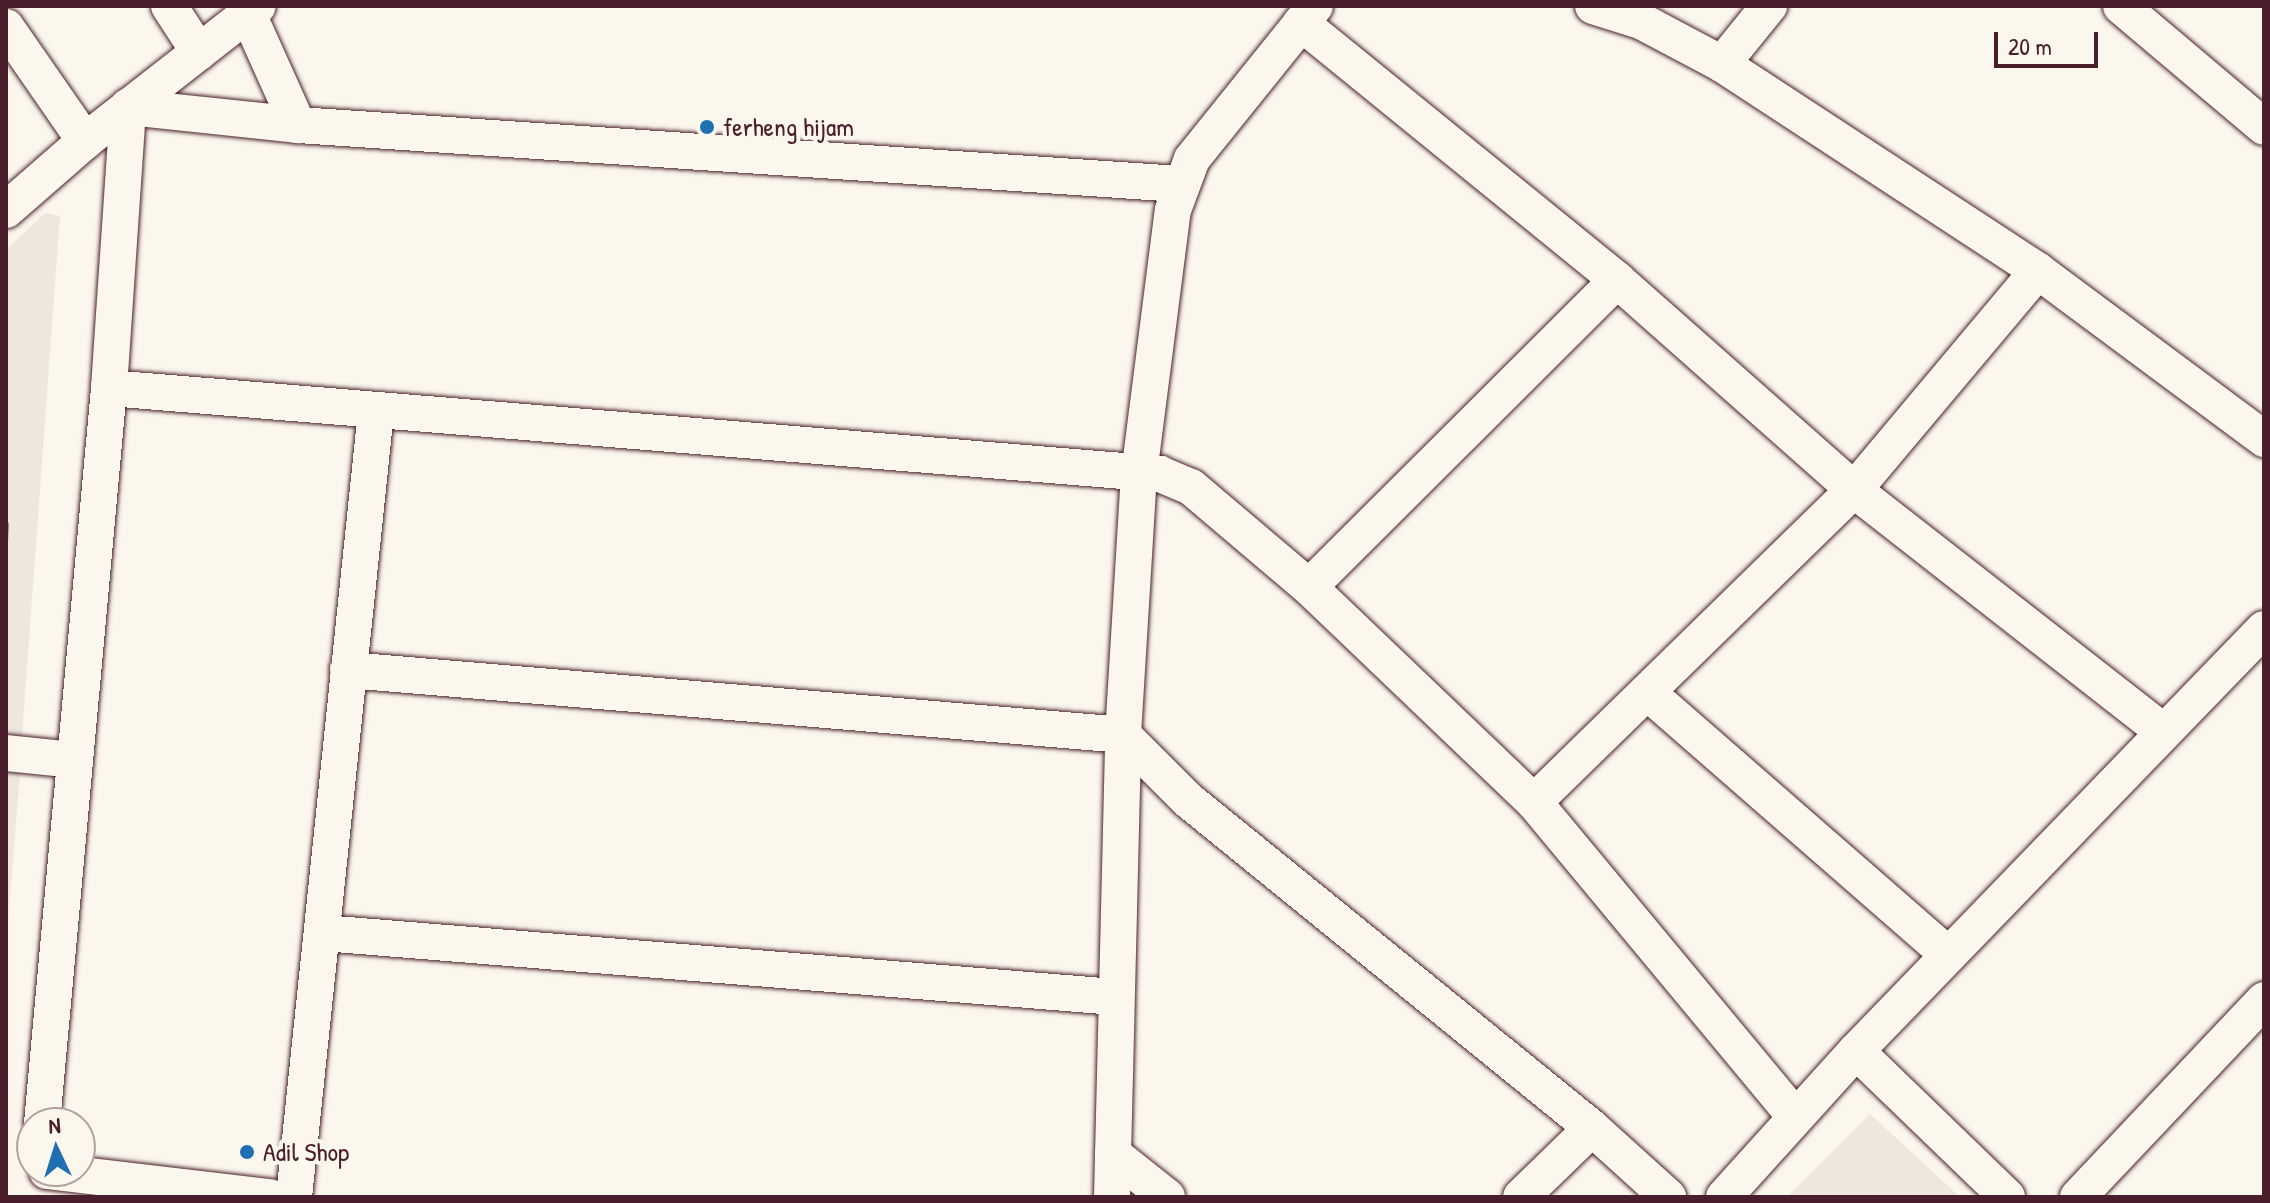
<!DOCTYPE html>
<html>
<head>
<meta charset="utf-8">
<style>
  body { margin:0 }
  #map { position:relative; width:2270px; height:1203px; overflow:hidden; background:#fbf7ec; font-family:"Patrick Hand",sans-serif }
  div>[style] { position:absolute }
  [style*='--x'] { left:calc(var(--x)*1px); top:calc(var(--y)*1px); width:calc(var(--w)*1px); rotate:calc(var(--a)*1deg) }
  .built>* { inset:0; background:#eee7de }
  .roads { filter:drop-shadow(0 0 2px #4a1f2b) drop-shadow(0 0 2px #4a1f2b) }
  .minor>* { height:36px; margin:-18px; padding:0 18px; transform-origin:18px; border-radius:18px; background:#fbf7ec }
  .shaded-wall>* { inset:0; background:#918884 }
  .dots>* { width:22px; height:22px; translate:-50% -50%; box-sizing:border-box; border:4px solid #fbf7ec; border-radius:50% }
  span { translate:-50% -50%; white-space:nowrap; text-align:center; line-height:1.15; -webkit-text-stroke:8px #fbf7ec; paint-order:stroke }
  .poi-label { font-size:26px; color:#4a1f2b }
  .left { translate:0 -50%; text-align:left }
  .frame { position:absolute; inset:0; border:8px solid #4a1f2b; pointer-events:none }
  .north { position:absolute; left:16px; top:1107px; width:80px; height:80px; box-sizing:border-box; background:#fbf7ec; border:2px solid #b4a19f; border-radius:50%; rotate:356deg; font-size:22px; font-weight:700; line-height:32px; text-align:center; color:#4a1f2b }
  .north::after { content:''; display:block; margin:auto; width:28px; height:36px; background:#1f6fb2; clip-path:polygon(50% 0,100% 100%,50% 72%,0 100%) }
  .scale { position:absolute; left:1994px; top:32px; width:104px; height:36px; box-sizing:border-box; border:4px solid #4a1f2b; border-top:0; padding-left:10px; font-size:24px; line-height:28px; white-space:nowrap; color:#4a1f2b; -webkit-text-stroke:6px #fbf7ec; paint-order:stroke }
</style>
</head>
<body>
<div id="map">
  <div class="built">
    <div style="clip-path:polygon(45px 213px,60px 216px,22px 736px,6px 734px,6px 250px)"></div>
    <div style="clip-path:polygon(6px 771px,20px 772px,6px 948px)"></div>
    <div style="clip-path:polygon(1870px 1114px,1960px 1197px,1787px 1197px)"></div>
  </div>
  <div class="roads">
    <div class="minor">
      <div style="--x:169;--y:6;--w:55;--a:56.9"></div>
      <div style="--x:1593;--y:6;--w:50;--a:17.4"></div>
      <div style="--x:1641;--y:21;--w:92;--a:28"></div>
      <div style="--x:1722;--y:64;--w:378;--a:33.2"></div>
      <div style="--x:2038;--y:271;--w:282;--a:36.6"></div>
      <div style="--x:2121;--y:6;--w:187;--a:40.2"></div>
      <div style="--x:248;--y:14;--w:122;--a:65.8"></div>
      <div style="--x:1301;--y:23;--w:407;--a:39.1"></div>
      <div style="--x:1617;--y:280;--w:317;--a:41.5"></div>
      <div style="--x:1854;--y:490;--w:393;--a:38"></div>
      <div style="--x:6;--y:27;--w:139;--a:55.3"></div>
      <div style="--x:1722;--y:64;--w:75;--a:-51"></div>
      <div style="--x:128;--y:107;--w:171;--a:6"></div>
      <div style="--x:298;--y:125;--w:883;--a:3.83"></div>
      <div style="--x:6;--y:210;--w:105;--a:-41.1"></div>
      <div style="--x:85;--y:141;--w:219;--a:-38"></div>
      <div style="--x:109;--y:388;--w:1055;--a:4.68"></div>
      <div style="--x:1160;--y:474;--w:34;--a:23"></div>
      <div style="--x:1191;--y:487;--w:155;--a:40.3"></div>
      <div style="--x:1309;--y:587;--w:311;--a:43.7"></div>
      <div style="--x:1534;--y:802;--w:408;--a:50.3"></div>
      <div style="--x:1309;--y:587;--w:435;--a:-44.9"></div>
      <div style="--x:348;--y:670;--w:778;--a:4.79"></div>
      <div style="--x:1123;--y:735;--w:92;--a:45"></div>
      <div style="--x:1188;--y:800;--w:520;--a:39.07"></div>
      <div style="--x:1592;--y:1128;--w:103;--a:42.2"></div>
      <div style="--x:1647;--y:692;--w:400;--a:41.1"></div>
      <div style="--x:6;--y:753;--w:69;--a:5.8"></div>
      <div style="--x:1534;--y:802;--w:447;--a:-44.3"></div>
      <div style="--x:1854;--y:490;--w:286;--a:-50"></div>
      <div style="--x:323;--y:933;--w:795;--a:4.62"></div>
      <div style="--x:1856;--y:1051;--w:210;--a:44"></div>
      <div style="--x:42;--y:1123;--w:738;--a:-84.79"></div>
      <div style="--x:109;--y:388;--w:282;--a:-86.1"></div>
      <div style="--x:1113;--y:1154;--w:69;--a:38.5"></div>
      <div style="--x:47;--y:1171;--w:225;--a:6.7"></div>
      <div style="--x:294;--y:1197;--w:790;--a:-84.04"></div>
      <div style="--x:1112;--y:1197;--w:462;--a:-88.6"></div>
      <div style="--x:1123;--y:735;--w:261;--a:-86.5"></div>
      <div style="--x:1139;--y:474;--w:266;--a:-82.7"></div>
      <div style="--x:1173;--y:210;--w:54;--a:-69.6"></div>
      <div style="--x:1192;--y:159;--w:196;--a:-51.2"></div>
      <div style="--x:1521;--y:1197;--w:99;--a:-44.2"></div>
      <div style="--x:1724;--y:1197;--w:197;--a:-47.9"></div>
      <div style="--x:1856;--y:1051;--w:587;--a:-45.97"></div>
      <div style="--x:2078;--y:1197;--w:271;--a:-46.6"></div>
    </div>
  </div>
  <div class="shaded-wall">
    <div style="clip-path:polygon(6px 519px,9px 524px,6px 579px)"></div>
  </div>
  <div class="dots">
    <div style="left:707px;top:127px;background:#1f6fb2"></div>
    <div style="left:247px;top:1152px;background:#1f6fb2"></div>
  </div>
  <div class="poi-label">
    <span class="left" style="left:723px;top:127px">ferheng hijam</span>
    <span class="left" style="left:263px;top:1152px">Adil Shop</span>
  </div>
  <div class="frame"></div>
  <div class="north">N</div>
  <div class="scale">20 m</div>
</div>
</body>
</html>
